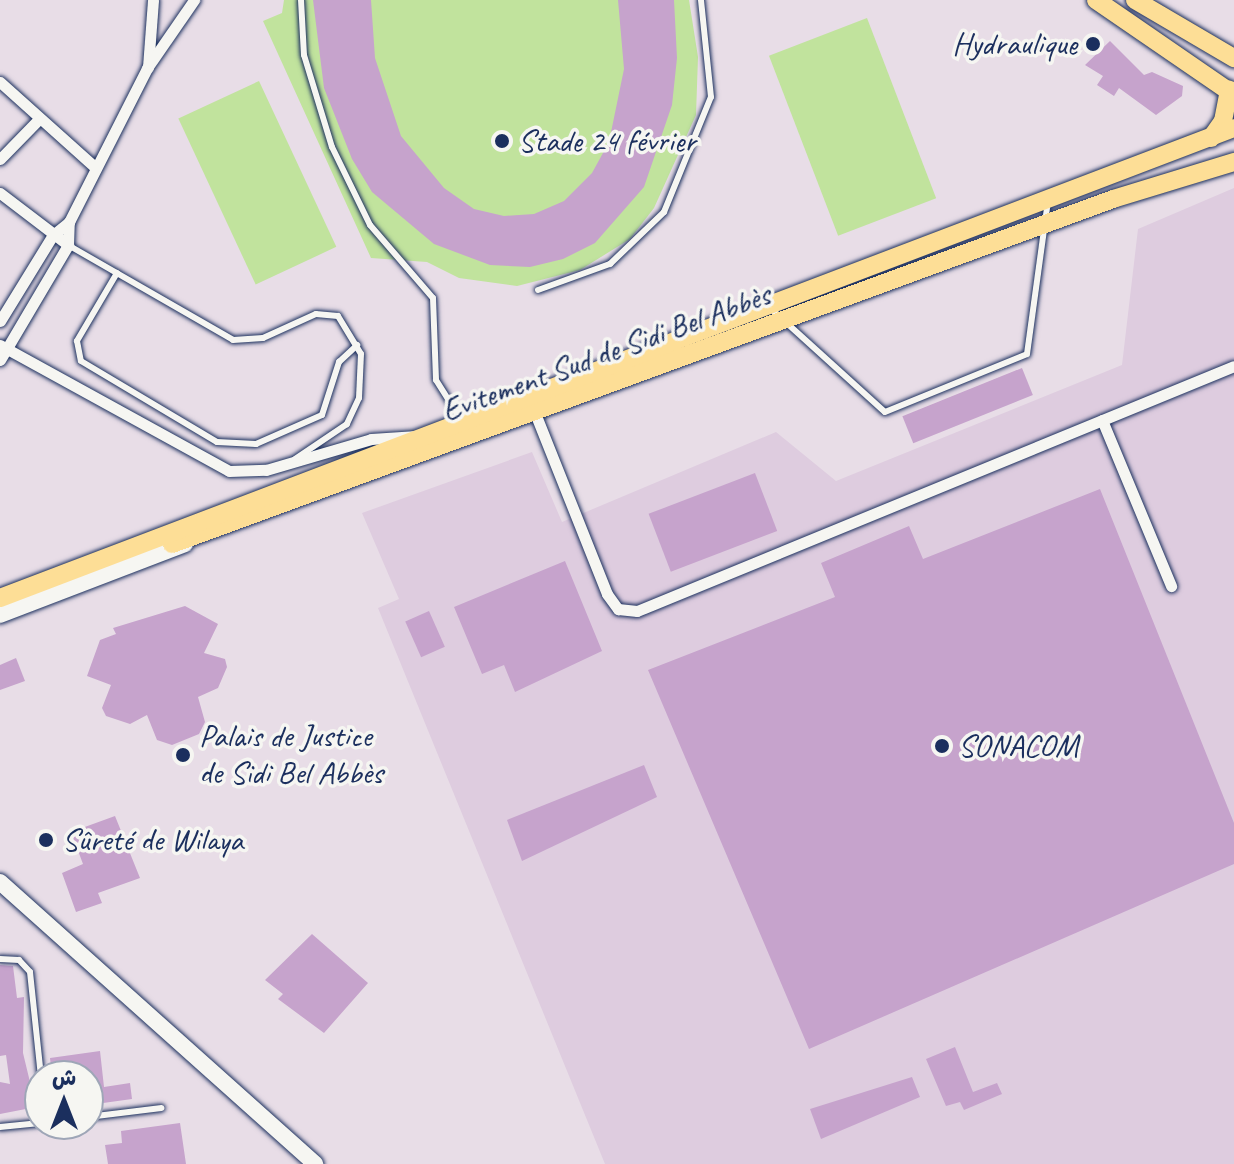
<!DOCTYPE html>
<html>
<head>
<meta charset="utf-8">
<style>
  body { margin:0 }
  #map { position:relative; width:1234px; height:1164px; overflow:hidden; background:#e8dde7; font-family:Caveat,"Playpen Sans Arabic",sans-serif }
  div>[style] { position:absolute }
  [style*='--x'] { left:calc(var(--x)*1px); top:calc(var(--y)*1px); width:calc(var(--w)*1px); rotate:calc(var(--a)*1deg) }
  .built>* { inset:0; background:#deccdf }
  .green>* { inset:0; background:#c1e39d; transform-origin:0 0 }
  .building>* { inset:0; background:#c6a3cc; transform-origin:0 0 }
  .roads { filter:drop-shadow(0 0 2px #1b2f5e) drop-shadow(0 0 2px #1b2f5e) }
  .service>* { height:6px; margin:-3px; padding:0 3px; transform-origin:3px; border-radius:3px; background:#f6f6f2 }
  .minor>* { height:11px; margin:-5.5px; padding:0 5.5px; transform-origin:5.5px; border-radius:5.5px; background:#f6f6f2 }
  .secondary>* { height:16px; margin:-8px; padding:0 8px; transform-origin:8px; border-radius:8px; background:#f6f6f2 }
  .primary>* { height:18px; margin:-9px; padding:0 9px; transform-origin:9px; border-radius:9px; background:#fdde96 }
  .trunk>* { height:18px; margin:-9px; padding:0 9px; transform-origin:9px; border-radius:9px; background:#fdde96 }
  .dots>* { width:22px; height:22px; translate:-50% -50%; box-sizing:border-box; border:4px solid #f6f6f2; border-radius:50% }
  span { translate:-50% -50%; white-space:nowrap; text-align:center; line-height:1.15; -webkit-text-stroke:7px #f6f6f2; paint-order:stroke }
  .poi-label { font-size:32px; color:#1b2f5e }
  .right { translate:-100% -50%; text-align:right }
  .left { translate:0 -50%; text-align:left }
  .street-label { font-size:32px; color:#1b2f5e }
  .north { position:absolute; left:24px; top:1060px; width:80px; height:80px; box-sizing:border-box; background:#f6f6f2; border:2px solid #9ea6b7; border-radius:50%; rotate:0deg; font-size:22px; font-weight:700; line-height:32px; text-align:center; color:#1b2f5e }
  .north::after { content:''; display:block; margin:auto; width:28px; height:36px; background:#1b2f5e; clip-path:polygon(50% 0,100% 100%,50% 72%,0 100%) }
</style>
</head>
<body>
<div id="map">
  <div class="built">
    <div style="clip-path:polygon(1234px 188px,1234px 1164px,605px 1164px,378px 608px,399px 599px,362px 513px,532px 452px,562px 522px,776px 432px,836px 481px,1122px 365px,1138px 229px)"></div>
  </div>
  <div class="green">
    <div style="clip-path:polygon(284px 0,689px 0,698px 57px,696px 115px,654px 208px,630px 239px,580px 270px,517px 286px,459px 278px,427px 262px,371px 258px,263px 21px,282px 13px)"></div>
    <div style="left:867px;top:18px;width:193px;height:105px;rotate:69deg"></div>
    <div style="left:259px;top:81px;width:183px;height:89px;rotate:65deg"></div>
  </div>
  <div class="building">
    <div style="clip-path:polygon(313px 0,371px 0,375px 58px,401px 136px,444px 188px,474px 209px,504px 216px,534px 214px,564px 201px,592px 173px,609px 142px,624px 69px,618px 0,674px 0,677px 58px,672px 105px,644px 187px,595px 243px,563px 259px,530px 267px,490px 265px,434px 244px,372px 192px,352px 159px,324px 88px)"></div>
    <div style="clip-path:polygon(1110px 41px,1144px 75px,1152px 72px,1183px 86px,1182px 96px,1156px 115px,1119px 88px,1114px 96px,1097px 85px,1103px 76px,1085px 65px)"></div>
    <div style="left:1022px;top:368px;width:29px;height:129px;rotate:68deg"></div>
    <div style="left:755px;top:473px;width:62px;height:114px;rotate:69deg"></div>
    <div style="clip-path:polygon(1100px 489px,1234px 823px,1234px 864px,809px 1049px,648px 670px,835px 597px,821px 563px,909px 526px,923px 559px)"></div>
    <div style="clip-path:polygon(565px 561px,602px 651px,515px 692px,504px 665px,482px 674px,454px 607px)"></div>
    <div style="clip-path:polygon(185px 606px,218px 624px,204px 653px,225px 659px,227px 667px,218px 688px,198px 697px,205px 722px,199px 734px,172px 745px,157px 740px,147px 715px,130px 724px,106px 716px,102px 708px,111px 685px,87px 676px,100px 640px,116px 634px,113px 628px)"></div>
    <div style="left:429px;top:611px;width:39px;height:26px;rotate:66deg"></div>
    <div style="clip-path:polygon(16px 658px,25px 681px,0 690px,0 665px)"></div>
    <div style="clip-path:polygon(644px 765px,657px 797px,522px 861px,507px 820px)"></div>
    <div style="clip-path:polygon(115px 816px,140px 878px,98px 893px,102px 903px,76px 912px,62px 873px,83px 864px,71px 832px)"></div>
    <div style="clip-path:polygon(312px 934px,368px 983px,324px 1033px,278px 999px,283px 994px,265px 980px)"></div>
    <div style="clip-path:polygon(0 965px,13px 966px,17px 998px,24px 997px,23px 1053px,36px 1107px,0 1114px,0 1082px,10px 1084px,6px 1055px,0 1056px)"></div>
    <div style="clip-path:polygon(955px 1047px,973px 1092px,997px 1083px,1002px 1094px,964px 1110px,960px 1102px,946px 1106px,926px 1059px)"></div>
    <div style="clip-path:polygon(100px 1051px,104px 1087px,130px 1083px,132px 1099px,96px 1104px,88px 1076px,52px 1076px,50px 1058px)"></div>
    <div style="clip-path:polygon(912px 1077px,920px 1097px,821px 1139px,810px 1109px)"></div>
    <div style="clip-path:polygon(180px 1123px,186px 1164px,108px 1164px,105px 1145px,122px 1143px,121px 1131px)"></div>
  </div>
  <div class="roads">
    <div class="service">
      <div style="--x:301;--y:0;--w:55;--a:86.9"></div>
      <div style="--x:304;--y:55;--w:96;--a:73.1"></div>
      <div style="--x:332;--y:147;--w:87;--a:64"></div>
      <div style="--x:370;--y:225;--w:96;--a:49.2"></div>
      <div style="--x:433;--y:298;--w:82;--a:87.9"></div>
      <div style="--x:436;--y:380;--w:45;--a:57.7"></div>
      <div style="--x:68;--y:245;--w:190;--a:29.9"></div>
      <div style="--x:233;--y:340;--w:30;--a:-4"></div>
      <div style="--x:263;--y:338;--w:58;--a:-24.4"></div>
      <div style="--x:316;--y:314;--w:22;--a:5"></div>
      <div style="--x:338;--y:316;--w:44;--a:58.8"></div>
      <div style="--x:361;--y:354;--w:44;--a:92.6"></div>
      <div style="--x:359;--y:398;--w:29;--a:115"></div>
      <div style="--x:347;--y:424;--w:63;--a:146.1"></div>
      <div style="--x:117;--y:273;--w:79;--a:120.5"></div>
      <div style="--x:77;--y:341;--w:20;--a:79"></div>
      <div style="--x:81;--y:361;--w:158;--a:30.8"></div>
      <div style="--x:217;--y:442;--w:39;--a:3"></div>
      <div style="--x:256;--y:444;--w:72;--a:-23.7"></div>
      <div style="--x:322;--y:415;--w:56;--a:-72.2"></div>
      <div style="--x:339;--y:362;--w:25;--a:-43"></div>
      <div style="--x:538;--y:290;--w:77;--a:-19.9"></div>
      <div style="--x:610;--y:264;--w:75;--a:-43.9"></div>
      <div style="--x:664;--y:212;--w:124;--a:-67.8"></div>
      <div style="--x:711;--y:97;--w:98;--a:-95.9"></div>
      <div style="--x:769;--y:307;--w:156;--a:42.2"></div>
      <div style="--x:885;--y:412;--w:153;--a:-22.2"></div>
      <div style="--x:1027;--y:354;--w:154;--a:-82.2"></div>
      <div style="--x:0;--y:959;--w:19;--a:3"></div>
      <div style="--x:19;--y:960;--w:16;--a:47"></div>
      <div style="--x:30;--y:972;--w:105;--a:84"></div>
      <div style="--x:88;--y:1117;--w:74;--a:-7"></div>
      <div style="--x:0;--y:1127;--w:40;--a:-5.7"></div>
    </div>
    <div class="minor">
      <div style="--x:148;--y:67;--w:67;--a:-85.7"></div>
      <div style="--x:0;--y:82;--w:129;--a:41.9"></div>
      <div style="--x:0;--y:159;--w:56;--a:-45.7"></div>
      <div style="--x:0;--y:193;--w:86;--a:37.4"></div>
      <div style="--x:0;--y:321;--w:101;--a:-58.4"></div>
      <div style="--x:53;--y:235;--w:21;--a:-39"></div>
      <div style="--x:69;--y:222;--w:173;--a:-63.1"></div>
      <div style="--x:147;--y:68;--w:83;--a:-55.3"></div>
      <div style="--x:0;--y:345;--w:261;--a:28.8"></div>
      <div style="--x:229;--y:471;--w:37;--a:-2"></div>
      <div style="--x:266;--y:470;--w:109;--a:-16.4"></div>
      <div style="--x:371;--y:439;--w:46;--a:-3.7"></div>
      <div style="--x:0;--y:360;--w:134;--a:-59.4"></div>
      <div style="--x:68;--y:245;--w:23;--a:-88"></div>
      <div style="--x:533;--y:408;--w:200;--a:68.3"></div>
      <div style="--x:607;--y:594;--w:19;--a:54"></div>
      <div style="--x:618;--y:609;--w:19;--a:6"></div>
      <div style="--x:637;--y:611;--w:645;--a:-22.31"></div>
      <div style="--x:1102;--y:420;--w:180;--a:67.4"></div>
    </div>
    <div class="secondary">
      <div style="--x:0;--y:615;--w:198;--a:-21"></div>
      <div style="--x:0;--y:882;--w:423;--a:41.8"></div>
    </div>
    <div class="primary">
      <div style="--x:1096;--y:0;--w:168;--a:34.5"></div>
      <div style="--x:1135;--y:0;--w:115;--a:30.4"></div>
    </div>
    <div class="trunk">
      <div style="--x:1211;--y:138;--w:21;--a:-55"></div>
      <div style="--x:1223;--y:121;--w:32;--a:-79"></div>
      <div style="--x:172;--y:544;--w:1002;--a:-20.13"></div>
      <div style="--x:1113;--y:199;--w:127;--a:-17"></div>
      <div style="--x:0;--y:598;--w:1320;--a:-20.85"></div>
    </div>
  </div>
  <div class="dots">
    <div style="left:1093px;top:44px;background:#1b2f5e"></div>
    <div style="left:502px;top:141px;background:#1b2f5e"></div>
    <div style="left:942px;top:746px;background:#1b2f5e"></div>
    <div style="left:183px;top:755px;background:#1b2f5e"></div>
    <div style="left:46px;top:840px;background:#1b2f5e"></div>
  </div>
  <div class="poi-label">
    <span class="right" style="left:1077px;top:44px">Hydraulique</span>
    <span class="left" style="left:518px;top:141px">Stade 24 février</span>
    <span class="left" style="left:199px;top:755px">Palais de Justice<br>de Sidi Bel Abbès</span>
    <span class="left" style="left:958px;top:746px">SONACOM</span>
    <span class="left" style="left:62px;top:840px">Sûreté de Wilaya</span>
  </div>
  <div class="street-label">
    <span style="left:606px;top:353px;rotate:-20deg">Evitement Sud de Sidi Bel Abbès</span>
  </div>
  <div class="north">ش</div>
</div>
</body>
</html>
